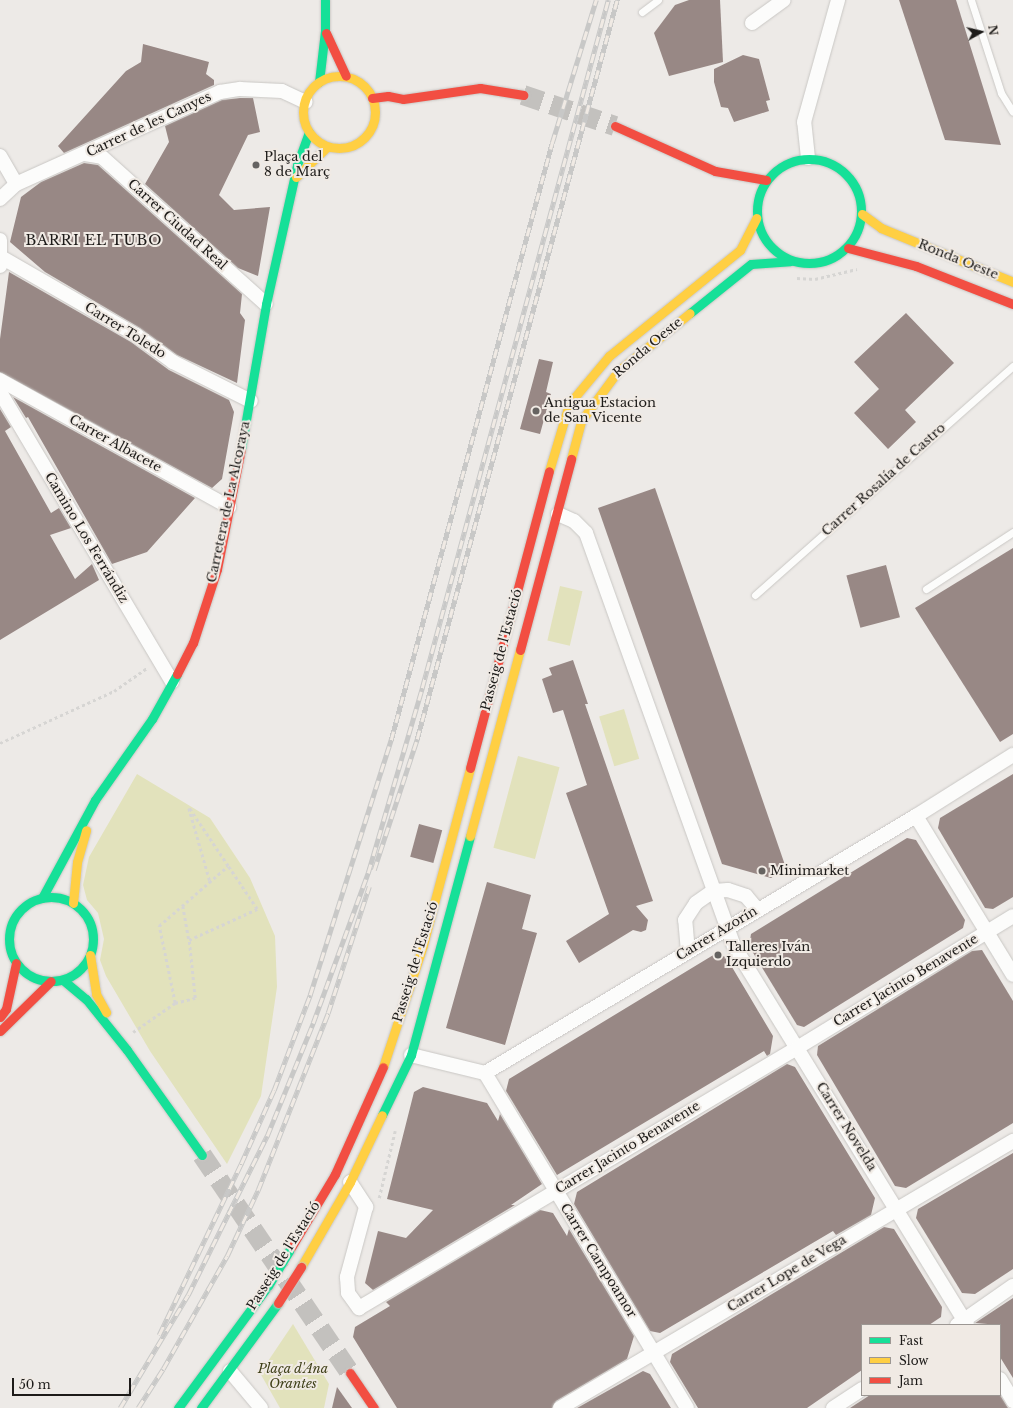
<!DOCTYPE html>
<html>
<head>
<meta charset="utf-8">
<style>
  body { margin:0 }
  #map { position:relative; width:1013px; height:1408px; overflow:hidden; background:#edeae7; font-family:"Libre Baskerville",serif }
  div>[style] { position:absolute }
  [style*='--x'] { left:calc(var(--x)*1px); top:calc(var(--y)*1px); width:calc(var(--w)*1px); rotate:calc(var(--a)*1deg) }
  .green>* { inset:0; background:#e2e2bc; transform-origin:0 0 }
  .building>* { inset:0; background:#988885; transform-origin:0 0 }
  .secondary-tunnel>* { height:20px; margin-top:-10px; transform-origin:0; background:repeating-linear-gradient(90deg,#c3c1be 0 20px,transparent 0 30px) }
  .path>* { height:2.5px; margin-top:-1.25px; transform-origin:0; background:repeating-linear-gradient(90deg,#d6d5d3 0 3px,transparent 0 6px) }
  .roads { filter:drop-shadow(0 0 1px #c9c7c4) drop-shadow(0 0 1px #c9c7c4) }
  .lane>* { height:7px; margin:-3.5px; padding:0 3.5px; transform-origin:3.5px; border-radius:3.5px; background:#fcfcfb }
  .street>* { height:14px; margin:-7px; padding:0 7px; transform-origin:7px; border-radius:7px; background:#fcfcfb }
  .fast>* { height:9px; margin:-4.5px; padding:0 4.5px; transform-origin:4.5px; border-radius:4.5px; background:#16e098 }
  .fast>.ring { margin:-4.5px; padding:0; box-sizing:content-box; background:none; border:9px solid #16e098; border-radius:50% }
  .slow>* { height:9px; margin:-4.5px; padding:0 4.5px; transform-origin:4.5px; border-radius:4.5px; background:#ffcf43 }
  .slow>.ring { margin:-4.5px; padding:0; box-sizing:content-box; background:none; border:9px solid #ffcf43; border-radius:50% }
  .jam>* { height:9px; margin:-4.5px; padding:0 4.5px; transform-origin:4.5px; border-radius:4.5px; background:#f24e42 }
  .rail>* { height:4.5px; margin-top:-2.25px; transform-origin:0; background:repeating-linear-gradient(90deg,#f0eae4 0 9px,#c8c8c7 0 18px); box-sizing:border-box; border-block:1px solid #c8c8c7 }
  .bridges { filter:drop-shadow(0 0 1px #c9c7c4) drop-shadow(0 0 1px #c9c7c4) }
  .fast-bridge>* { height:9px; margin:-4.5px; padding:0 4.5px; transform-origin:4.5px; border-radius:4.5px; background:#16e098 }
  .jam-bridge>* { height:9px; margin:-4.5px; padding:0 4.5px; transform-origin:4.5px; border-radius:4.5px; background:#f24e42 }
  .dots>* { width:11px; height:11px; translate:-50% -50%; box-sizing:border-box; border:2px solid #f0eae4; border-radius:50% }
  span { translate:-50% -50%; white-space:nowrap; text-align:center; line-height:1.15; -webkit-text-stroke:4px #f0eae4; paint-order:stroke }
  .street-label { font-size:13px; color:#1d1b19 }
  .poi-label { font-size:13px; color:#1d1b19 }
  .left { translate:0 -50%; text-align:left }
  .park-label { font-size:13px; color:#3e3f18; font-style:italic }
  .neighbourhood-label { font-size:14px; color:#1d1b19; letter-spacing:1px }
  .legend { position:absolute; left:861px; top:1324px; width:140px; height:72px; box-sizing:border-box; background:#f0eae4; border:1px solid #9c9793; margin:0; padding:5px 7px; list-style:none; font-size:12px; color:#1d1b19 }
  .legend li { display:flex; align-items:center; gap:8px; height:20px }
  .legend b { width:20px; border:1px solid #9c9793 }
  .north { position:absolute; left:961px; top:12px; width:40px; height:40px; -webkit-text-stroke:3px #f0eae4; paint-order:stroke; rotate:82deg; font-size:11px; font-weight:700; line-height:16px; text-align:center; color:#1d1b19 }
  .north::after { content:''; display:block; margin:auto; width:14px; height:18px; background:#1d1b19; clip-path:polygon(50% 0,100% 100%,50% 72%,0 100%) }
  .scale { position:absolute; left:12px; top:1378px; width:119px; height:18px; box-sizing:border-box; border:2px solid #1d1b19; border-top:0; padding-left:5px; font-size:12px; line-height:14px; white-space:nowrap; color:#1d1b19; -webkit-text-stroke:3px #f0eae4; paint-order:stroke }
</style>
</head>
<body>
<div id="map">
  <div class="green">
    <div style="left:560px;top:586px;width:23px;height:56px;rotate:13deg"></div>
    <div style="left:624px;top:709px;width:52px;height:26px;rotate:73deg"></div>
    <div style="left:518px;top:756px;width:43px;height:95px;rotate:15deg"></div>
    <div style="clip-path:polygon(137px 774px,210px 818px,250px 878px,275px 936px,277px 987px,261px 1096px,227px 1164px,150px 1051px,106px 976px,100px 960px,104px 939px,98px 913px,87px 900px,83px 885px,89px 857px)"></div>
    <div style="clip-path:polygon(293px 1324px,329px 1384px,324px 1408px,280px 1408px,260px 1373px)"></div>
  </div>
  <div class="building">
    <div style="clip-path:polygon(689px 0,720px 0,723px 62px,669px 76px,654px 33px,675px 5px)"></div>
    <div style="clip-path:polygon(899px 0,956px 0,1001px 145px,945px 140px)"></div>
    <div style="clip-path:polygon(143px 44px,209px 62px,206px 74px,214px 80px,214px 85px,64px 153px,58px 146px,126px 71px,141px 62px)"></div>
    <div style="clip-path:polygon(743px 55px,759px 59px,770px 100px,766px 101px,769px 111px,734px 122px,728px 108px,721px 107px,714px 82px,714px 69px)"></div>
    <div style="clip-path:polygon(240px 98px,253px 98px,260px 132px,248px 135px,219px 195px,234px 210px,270px 207px,258px 276px,238px 268px,145px 184px,169px 142px,165px 126px,222px 100px)"></div>
    <div style="clip-path:polygon(84px 163px,98px 165px,242px 294px,240px 313px,245px 320px,237px 383px,177px 355px,140px 328px,45px 272px,10px 242px,21px 197px,41px 182px)"></div>
    <div style="clip-path:polygon(9px 272px,131px 342px,169px 370px,229px 400px,234px 412px,222px 479px,212px 488px,0 372px,0 339px)"></div>
    <div style="clip-path:polygon(906px 313px,954px 363px,905px 410px,916px 422px,888px 449px,854px 413px,879px 389px,854px 362px)"></div>
    <div style="clip-path:polygon(539px 359px,553px 362px,546px 392px,551px 394px,540px 434px,520px 429px)"></div>
    <div style="clip-path:polygon(13px 397px,195px 498px,147px 552px,112px 564px,28px 417px,26px 418px)"></div>
    <div style="clip-path:polygon(0 409px,11px 427px,5px 431px,51px 513px,59px 508px,71px 528px,50px 535px,75px 579px,92px 564px,99px 580px,0 640px)"></div>
    <div style="clip-path:polygon(655px 488px,786px 868px,771px 878px,722px 864px,598px 508px)"></div>
    <div style="clip-path:polygon(1013px 548px,1013px 734px,1000px 742px,915px 608px)"></div>
    <div style="left:886px;top:565px;width:54px;height:41px;rotate:75deg"></div>
    <div style="clip-path:polygon(573px 660px,588px 704px,585px 704px,653px 901px,636px 906px,648px 920px,646px 930px,641px 932px,633px 930px,579px 963px,566px 941px,609px 914px,566px 793px,587px 785px,563px 710px,553px 713px,542px 679px,552px 675px,549px 668px)"></div>
    <div style="clip-path:polygon(1013px 774px,1013px 897px,993px 909px,985px 908px,938px 828px,940px 818px)"></div>
    <div style="left:419px;top:824px;width:24px;height:34px;rotate:15deg"></div>
    <div style="clip-path:polygon(907px 838px,916px 840px,965px 920px,963px 928px,804px 1027px,797px 1025px,749px 946px,751px 934px)"></div>
    <div style="clip-path:polygon(487px 882px,531px 895px,522px 929px,537px 933px,505px 1045px,446px 1028px)"></div>
    <div style="clip-path:polygon(982px 950px,1013px 1001px,1013px 1123px,906px 1188px,895px 1186px,817px 1055px,818px 1046px,972px 951px)"></div>
    <div style="clip-path:polygon(715px 954px,726px 957px,773px 1036px,770px 1054px,767px 1056px,764px 1051px,557px 1175px,506px 1091px,509px 1079px)"></div>
    <div style="clip-path:polygon(787px 1064px,795px 1067px,875px 1198px,871px 1215px,836px 1235px,833px 1231px,660px 1333px,650px 1331px,574px 1204px,577px 1192px)"></div>
    <div style="clip-path:polygon(423px 1087px,487px 1103px,498px 1121px,500px 1114px,542px 1184px,511px 1205px,515px 1205px,373px 1290px,365px 1283px,378px 1231px,406px 1238px,433px 1210px,387px 1199px,414px 1092px)"></div>
    <div style="clip-path:polygon(1013px 1153px,1013px 1269px,975px 1294px,962px 1293px,916px 1218px,918px 1209px)"></div>
    <div style="clip-path:polygon(540px 1210px,553px 1213px,567px 1236px,569px 1229px,634px 1336px,627px 1359px,556px 1401px,552px 1408px,397px 1408px,353px 1337px,355px 1327px,390px 1306px,386px 1302px)"></div>
    <div style="clip-path:polygon(884px 1227px,894px 1229px,942px 1307px,941px 1317px,929px 1325px,862px 1325px,862px 1370px,807px 1408px,698px 1408px,670px 1362px,672px 1354px)"></div>
    <div style="clip-path:polygon(1013px 1298px,1013px 1378px,1000px 1357px,1000px 1325px,975px 1323px)"></div>
    <div style="clip-path:polygon(643px 1371px,650px 1374px,671px 1408px,577px 1408px)"></div>
    <div style="clip-path:polygon(337px 1387px,352px 1408px,332px 1408px)"></div>
    <div style="clip-path:polygon(870px 1395px,1000px 1395px,1008px 1408px,850px 1408px)"></div>
  </div>
  <div class="secondary-tunnel">
    <div style="--x:523;--y:95;--w:97;--a:18.6"></div>
    <div style="--x:202;--y:1155;--w:263;--a:55.8"></div>
  </div>
  <div class="path">
    <div style="--x:797;--y:278;--w:18;--a:3"></div>
    <div style="--x:815;--y:279;--w:43;--a:-13.4"></div>
    <div style="--x:0;--y:743;--w:125;--a:-24.5"></div>
    <div style="--x:114;--y:691;--w:40;--a:-34.9"></div>
    <div style="--x:183;--y:906;--w:35;--a:80"></div>
    <div style="--x:189;--y:940;--w:75;--a:-24.5"></div>
    <div style="--x:257;--y:909;--w:52;--a:-124"></div>
    <div style="--x:175;--y:1003;--w:21;--a:-14"></div>
    <div style="--x:195;--y:998;--w:58;--a:-95.9"></div>
    <div style="--x:133;--y:1032;--w:51;--a:-34.6"></div>
    <div style="--x:175;--y:1003;--w:79;--a:-101.7"></div>
    <div style="--x:159;--y:926;--w:91;--a:-41"></div>
    <div style="--x:228;--y:866;--w:70;--a:-123.9"></div>
    <div style="--x:189;--y:808;--w:76;--a:74"></div>
    <div style="--x:379;--y:1198;--w:69;--a:-76.6"></div>
  </div>
  <div class="roads">
    <div class="lane">
      <div style="--x:971;--y:0;--w:98;--a:72.1"></div>
      <div style="--x:1001;--y:93;--w:22;--a:58"></div>
      <div style="--x:642;--y:12;--w:20;--a:-37"></div>
      <div style="--x:926;--y:589;--w:104;--a:-33.2"></div>
      <div style="--x:755;--y:595;--w:345;--a:-41.6"></div>
    </div>
    <div class="street">
      <div style="--x:752;--y:23;--w:39;--a:-36"></div>
      <div style="--x:85;--y:154;--w:17;--a:10"></div>
      <div style="--x:102;--y:157;--w:220;--a:41.9"></div>
      <div style="--x:0;--y:156;--w:32;--a:60"></div>
      <div style="--x:808;--y:158;--w:36;--a:-96"></div>
      <div style="--x:804;--y:122;--w:127;--a:-74.4"></div>
      <div style="--x:0;--y:199;--w:22;--a:-43"></div>
      <div style="--x:16;--y:184;--w:224;--a:-24.3"></div>
      <div style="--x:220;--y:92;--w:20;--a:-9"></div>
      <div style="--x:240;--y:89;--w:42;--a:2.7"></div>
      <div style="--x:282;--y:91;--w:26;--a:25"></div>
      <div style="--x:0;--y:240;--w:26;--a:90"></div>
      <div style="--x:1;--y:257;--w:156;--a:30"></div>
      <div style="--x:136;--y:335;--w:46;--a:36.1"></div>
      <div style="--x:173;--y:362;--w:87;--a:26.6"></div>
      <div style="--x:0;--y:380;--w:262;--a:29"></div>
      <div style="--x:0;--y:392;--w:337;--a:59.3"></div>
      <div style="--x:558;--y:514;--w:17;--a:24"></div>
      <div style="--x:574;--y:521;--w:17;--a:45"></div>
      <div style="--x:586;--y:533;--w:439;--a:70.3"></div>
      <div style="--x:734;--y:946;--w:445;--a:58.4"></div>
      <div style="--x:916;--y:816;--w:186;--a:58.6"></div>
      <div style="--x:688;--y:952;--w:32;--a:-95"></div>
      <div style="--x:685;--y:920;--w:20;--a:-57"></div>
      <div style="--x:696;--y:903;--w:21;--a:-35"></div>
      <div style="--x:713;--y:891;--w:15;--a:-4"></div>
      <div style="--x:728;--y:890;--w:19;--a:18"></div>
      <div style="--x:746;--y:896;--w:17;--a:50"></div>
      <div style="--x:411;--y:1055;--w:76;--a:13.7"></div>
      <div style="--x:485;--y:1073;--w:502;--a:-30.81"></div>
      <div style="--x:916;--y:816;--w:115;--a:-32.2"></div>
      <div style="--x:485;--y:1073;--w:391;--a:58.9"></div>
      <div style="--x:350;--y:1182;--w:30;--a:57"></div>
      <div style="--x:366;--y:1207;--w:73;--a:105.2"></div>
      <div style="--x:347;--y:1277;--w:16;--a:86"></div>
      <div style="--x:348;--y:1293;--w:19;--a:54"></div>
      <div style="--x:359;--y:1308;--w:509;--a:-30.69"></div>
      <div style="--x:797;--y:1048;--w:253;--a:-31.4"></div>
      <div style="--x:957;--y:1325;--w:68;--a:-34.9"></div>
      <div style="--x:230;--y:1371;--w:48;--a:50"></div>
      <div style="--x:1000;--y:1379;--w:26;--a:59"></div>
      <div style="--x:560;--y:1408;--w:526;--a:-30.52"></div>
      <div style="--x:833;--y:1408;--w:35;--a:-33"></div>
    </div>
    <div class="fast">
      <div style="--x:319;--y:82;--w:51;--a:-83.3"></div>
      <div style="--x:325;--y:31;--w:31;--a:-90"></div>
      <div class="ring" style="left:757px;top:159px;width:95px;height:95px"></div>
      <div style="--x:690;--y:313;--w:78;--a:-38.8"></div>
      <div style="--x:751;--y:264;--w:39;--a:-4"></div>
      <div style="--x:241;--y:449;--w:147;--a:-80.2"></div>
      <div style="--x:266;--y:304;--w:142;--a:-77.4"></div>
      <div style="--x:297;--y:165;--w:35;--a:-70"></div>
      <div class="ring" style="left:9px;top:897px;width:75px;height:75px"></div>
      <div style="--x:42;--y:898;--w:111;--a:-61.6"></div>
      <div style="--x:95;--y:800;--w:99;--a:-54.9"></div>
      <div style="--x:152;--y:719;--w:51;--a:-60.9"></div>
      <div style="--x:63;--y:980;--w:30;--a:40"></div>
      <div style="--x:86;--y:999;--w:65;--a:51.2"></div>
      <div style="--x:127;--y:1050;--w:129;--a:54.5"></div>
      <div style="--x:382;--y:1115;--w:67;--a:-64.2"></div>
      <div style="--x:411;--y:1055;--w:227;--a:-74.9"></div>
      <div style="--x:178;--y:1408;--w:152;--a:-53.6"></div>
      <div style="--x:201;--y:1408;--w:130;--a:-53.7"></div>
    </div>
    <div class="slow">
      <div class="ring" style="left:303px;top:76px;width:63px;height:63px"></div>
      <div style="--x:296;--y:177;--w:43;--a:-44.1"></div>
      <div style="--x:862;--y:214;--w:24;--a:36"></div>
      <div style="--x:881;--y:228;--w:143;--a:22.2"></div>
      <div style="--x:571;--y:459;--w:39;--a:-75"></div>
      <div style="--x:581;--y:421;--w:62;--a:-53.5"></div>
      <div style="--x:618;--y:371;--w:92;--a:-38.9"></div>
      <div style="--x:549;--y:471;--w:70;--a:-73.4"></div>
      <div style="--x:569;--y:404;--w:62;--a:-50.2"></div>
      <div style="--x:609;--y:356;--w:169;--a:-39"></div>
      <div style="--x:740;--y:250;--w:36;--a:-63"></div>
      <div style="--x:470;--y:836;--w:193;--a:-75"></div>
      <div style="--x:73;--y:903;--w:41;--a:-84.4"></div>
      <div style="--x:77;--y:862;--w:33;--a:-74"></div>
      <div style="--x:90;--y:955;--w:39;--a:81"></div>
      <div style="--x:96;--y:994;--w:21;--a:61"></div>
      <div style="--x:383;--y:1067;--w:128;--a:-71.8"></div>
      <div style="--x:423;--y:945;--w:183;--a:-75.1"></div>
      <div style="--x:301;--y:1267;--w:98;--a:-60"></div>
      <div style="--x:350;--y:1182;--w:74;--a:-64.5"></div>
    </div>
    <div class="jam">
      <div style="--x:326;--y:33;--w:47;--a:65.1"></div>
      <div style="--x:372;--y:98;--w:16;--a:-7"></div>
      <div style="--x:388;--y:96;--w:15;--a:11"></div>
      <div style="--x:403;--y:99;--w:78;--a:-8.1"></div>
      <div style="--x:480;--y:88;--w:44;--a:9.2"></div>
      <div style="--x:615;--y:126;--w:110;--a:24.2"></div>
      <div style="--x:715;--y:171;--w:52;--a:10"></div>
      <div style="--x:848;--y:248;--w:70;--a:14.8"></div>
      <div style="--x:916;--y:266;--w:104;--a:21.4"></div>
      <div style="--x:520;--y:650;--w:198;--a:-75"></div>
      <div style="--x:177;--y:674;--w:35;--a:-63"></div>
      <div style="--x:193;--y:643;--w:78;--a:-72"></div>
      <div style="--x:217;--y:569;--w:122;--a:-78.7"></div>
      <div style="--x:470;--y:768;--w:307;--a:-75.1"></div>
      <div style="--x:0;--y:1017;--w:10;--a:-53"></div>
      <div style="--x:6;--y:1009;--w:47;--a:-77.7"></div>
      <div style="--x:0;--y:1031;--w:71;--a:-44.4"></div>
      <div style="--x:289;--y:1251;--w:90;--a:-59.1"></div>
      <div style="--x:335;--y:1174;--w:117;--a:-65.8"></div>
      <div style="--x:350;--y:1373;--w:42;--a:55.6"></div>
    </div>
  </div>
  <div class="rail">
    <div style="--x:374;--y:870;--w:138;--a:-71.8"></div>
    <div style="--x:417;--y:739;--w:766;--a:-74.86"></div>
    <div style="--x:159;--y:1335;--w:190;--a:-64.4"></div>
    <div style="--x:241;--y:1164;--w:81;--a:-66"></div>
    <div style="--x:274;--y:1090;--w:102;--a:-69.2"></div>
    <div style="--x:310;--y:995;--w:268;--a:-72.4"></div>
    <div style="--x:391;--y:740;--w:618;--a:-74.91"></div>
    <div style="--x:552;--y:143;--w:150;--a:-72.9"></div>
    <div style="--x:120;--y:1408;--w:132;--a:-59"></div>
    <div style="--x:188;--y:1295;--w:178;--a:-63.6"></div>
    <div style="--x:267;--y:1136;--w:122;--a:-67.8"></div>
    <div style="--x:313;--y:1023;--w:160;--a:-69.9"></div>
    <div style="--x:368;--y:873;--w:193;--a:-73.7"></div>
    <div style="--x:422;--y:688;--w:713;--a:-74.87"></div>
    <div style="--x:138;--y:1408;--w:46;--a:-57.3"></div>
    <div style="--x:163;--y:1369;--w:130;--a:-60.5"></div>
    <div style="--x:227;--y:1256;--w:73;--a:-64.8"></div>
    <div style="--x:258;--y:1190;--w:190;--a:-68.4"></div>
    <div style="--x:328;--y:1013;--w:133;--a:-72"></div>
  </div>
  <div class="bridges">
    <div class="fast-bridge">
      <div style="--x:268;--y:1286;--w:41;--a:-59"></div>
    </div>
    <div class="jam-bridge">
      <div style="--x:278;--y:1303;--w:43;--a:-57.4"></div>
    </div>
  </div>
  <div class="dots">
    <div style="left:256px;top:165px;background:#666361"></div>
    <div style="left:536px;top:411px;background:#666361"></div>
    <div style="left:762px;top:871px;background:#666361"></div>
    <div style="left:718px;top:955px;background:#666361"></div>
  </div>
  <div class="street-label">
    <span style="left:149px;top:125px;rotate:-25deg">Carrer de les Canyes</span>
    <span style="left:177px;top:225px;rotate:42deg">Carrer Ciudad Real</span>
    <span style="left:958px;top:260px;rotate:22deg">Ronda Oeste</span>
    <span style="left:125px;top:331px;rotate:32deg">Carrer Toledo</span>
    <span style="left:648px;top:348px;rotate:-40deg">Ronda Oeste</span>
    <span style="left:115px;top:444px;rotate:29deg">Carrer Albacete</span>
    <span style="left:884px;top:480px;rotate:-42deg">Carrer Rosalía de Castro</span>
    <span style="left:229px;top:502px;rotate:-78deg">Carretera de La Alcoraya</span>
    <span style="left:86px;top:538px;rotate:59deg">Camino Los Ferrándiz</span>
    <span style="left:502px;top:650px;rotate:-75deg">Passeig de l'Estació</span>
    <span style="left:717px;top:934px;rotate:-31deg">Carrer Azorín</span>
    <span style="left:416px;top:962px;rotate:-73deg">Passeig de l'Estació</span>
    <span style="left:906px;top:981px;rotate:-31deg">Carrer Jacinto Benavente</span>
    <span style="left:846px;top:1127px;rotate:58deg">Carrer Novelda</span>
    <span style="left:628px;top:1148px;rotate:-31deg">Carrer Jacinto Benavente</span>
    <span style="left:284px;top:1256px;rotate:-58deg">Passeig de l'Estació</span>
    <span style="left:598px;top:1261px;rotate:58deg">Carrer Campoamor</span>
    <span style="left:787px;top:1274px;rotate:-31deg">Carrer Lope de Vega</span>
  </div>
  <div class="poi-label">
    <span class="left" style="left:264px;top:165px">Plaça del<br>8 de Març</span>
    <span class="left" style="left:544px;top:411px">Antigua Estacion<br>de San Vicente</span>
    <span class="left" style="left:770px;top:871px">Minimarket</span>
    <span class="left" style="left:726px;top:955px">Talleres Iván<br>Izquierdo</span>
  </div>
  <div class="park-label">
    <span style="left:293px;top:1377px">Plaça d'Ana<br>Orantes</span>
  </div>
  <div class="neighbourhood-label">
    <span style="left:94px;top:240px">BARRI EL TUBO</span>
  </div>
  <ul class="legend">
  <li><b style="height:5px;background:#16e098"></b>Fast</li>
  <li><b style="height:5px;background:#ffcf43"></b>Slow</li>
  <li><b style="height:5px;background:#f24e42"></b>Jam</li>
  </ul>
  <div class="north">N</div>
  <div class="scale">50 m</div>
</div>
</body>
</html>
